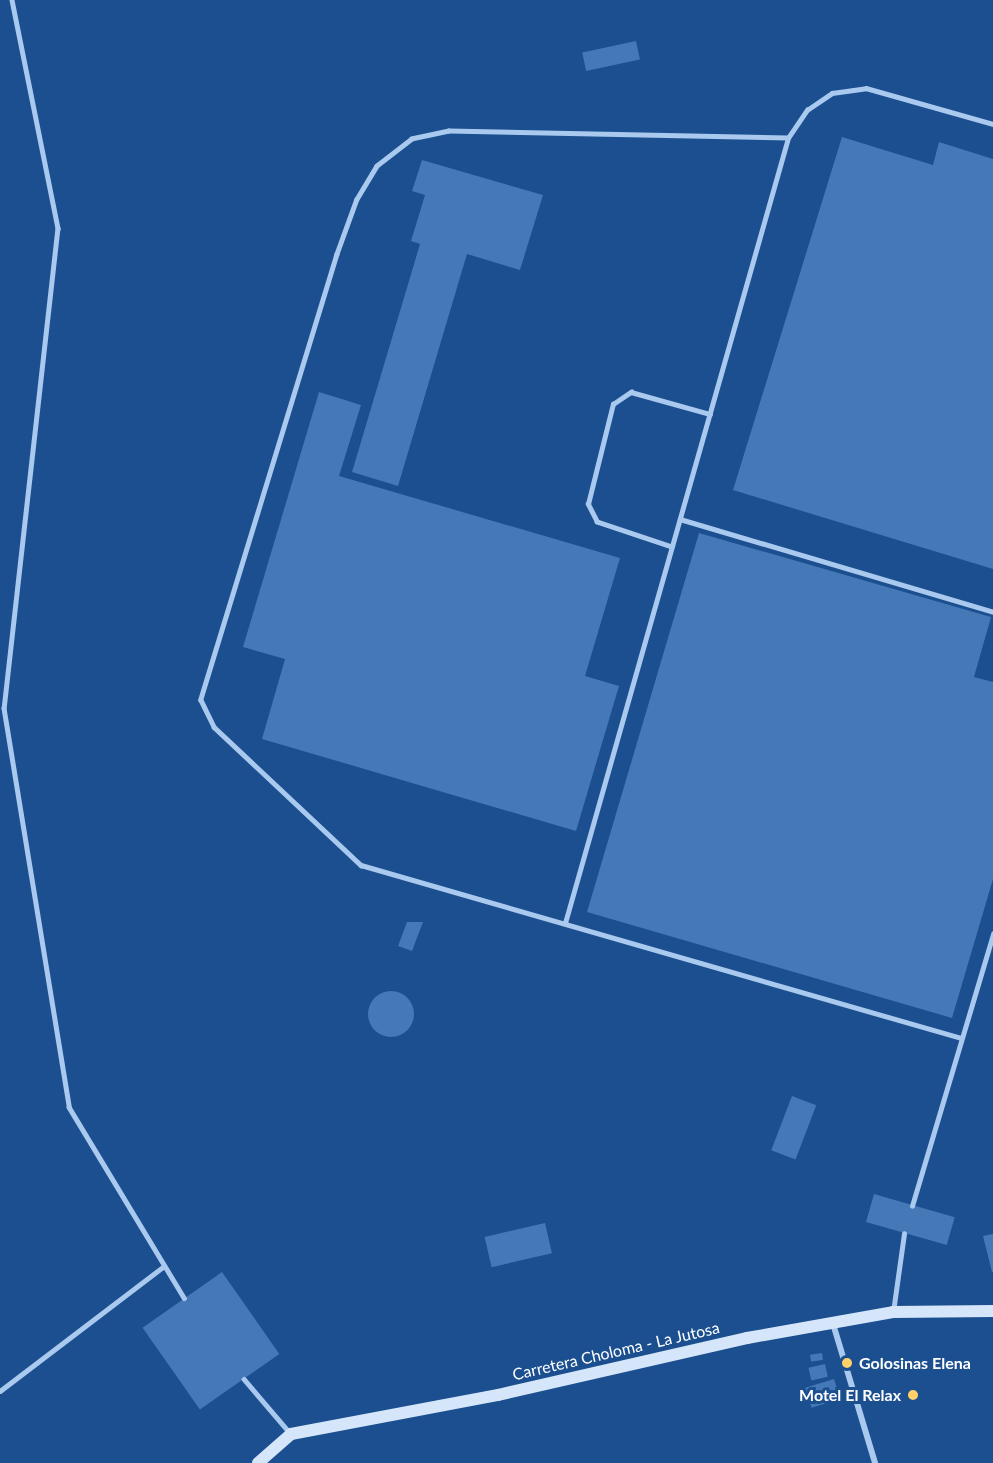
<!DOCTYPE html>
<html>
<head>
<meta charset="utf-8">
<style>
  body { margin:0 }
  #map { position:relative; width:993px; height:1463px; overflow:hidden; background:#1b4f8f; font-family:Lato,sans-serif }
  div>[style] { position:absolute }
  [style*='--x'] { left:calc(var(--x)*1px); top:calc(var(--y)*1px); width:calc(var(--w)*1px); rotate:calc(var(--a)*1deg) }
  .building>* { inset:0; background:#4478b7; transform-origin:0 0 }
  .round { border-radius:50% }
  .lane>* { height:4.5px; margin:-2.25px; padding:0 2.25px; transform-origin:2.25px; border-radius:2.25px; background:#a9c9ee }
  .street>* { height:6px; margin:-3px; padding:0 3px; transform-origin:3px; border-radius:3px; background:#a9c9ee }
  .secondary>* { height:12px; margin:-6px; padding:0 6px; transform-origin:6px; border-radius:6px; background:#d6e6fa }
  .dots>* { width:16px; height:16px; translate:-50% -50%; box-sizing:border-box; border:3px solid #1b4f8f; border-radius:50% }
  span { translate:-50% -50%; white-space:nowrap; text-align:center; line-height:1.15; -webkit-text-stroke:6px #1b4f8f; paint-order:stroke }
  .street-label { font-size:16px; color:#fff }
  .poi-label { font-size:16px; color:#fff; font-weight:700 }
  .left { translate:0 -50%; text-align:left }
  .right { translate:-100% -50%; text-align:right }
</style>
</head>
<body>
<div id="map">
  <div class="building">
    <div style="left:636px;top:41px;width:19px;height:55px;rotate:78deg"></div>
    <div style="clip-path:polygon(842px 137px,933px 165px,939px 142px,993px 159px,993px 569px,733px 490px)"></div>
    <div style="clip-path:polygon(422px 160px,543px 195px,520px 270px,467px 254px,398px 486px,352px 472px,420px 244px,411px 241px,425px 195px,412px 191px)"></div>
    <div style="clip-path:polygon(319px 392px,361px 405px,339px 476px,620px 558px,585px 676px,619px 686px,576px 831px,262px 739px,285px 659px,243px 647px)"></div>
    <div style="clip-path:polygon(699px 533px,991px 617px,974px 677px,993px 682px,993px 879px,952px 1018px,587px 912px)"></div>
    <div style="clip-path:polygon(407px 922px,423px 922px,412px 951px,398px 946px)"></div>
    <div class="round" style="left:368px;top:991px;width:46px;height:46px"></div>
    <div style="left:792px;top:1096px;width:26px;height:58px;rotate:21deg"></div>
    <div style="left:874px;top:1194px;width:84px;height:29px;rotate:16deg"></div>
    <div style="left:545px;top:1223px;width:31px;height:62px;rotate:77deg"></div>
    <div style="clip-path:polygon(993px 1234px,993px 1272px,992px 1272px,983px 1236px)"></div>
    <div style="left:222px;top:1272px;width:100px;height:97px;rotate:55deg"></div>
    <div style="left:822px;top:1353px;width:7px;height:12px;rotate:82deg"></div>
    <div style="left:825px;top:1364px;width:13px;height:17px;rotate:77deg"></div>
    <div style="left:834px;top:1379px;width:21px;height:30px;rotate:73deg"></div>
  </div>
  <div class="lane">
    <div style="--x:12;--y:0;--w:233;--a:78.6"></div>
    <div style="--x:58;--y:228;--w:483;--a:96.4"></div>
    <div style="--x:4;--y:708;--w:404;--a:80.7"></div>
    <div style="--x:69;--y:1107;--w:223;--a:58.9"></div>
    <div style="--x:788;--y:138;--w:339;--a:-178.8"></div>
    <div style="--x:449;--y:131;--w:38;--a:168"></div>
    <div style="--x:412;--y:139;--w:44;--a:142.4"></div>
    <div style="--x:377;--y:166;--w:39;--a:121"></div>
    <div style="--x:357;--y:199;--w:59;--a:110"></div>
    <div style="--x:337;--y:254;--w:466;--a:107"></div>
    <div style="--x:201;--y:700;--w:30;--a:64"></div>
    <div style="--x:214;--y:727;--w:202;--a:43.2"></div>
    <div style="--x:361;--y:865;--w:624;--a:16.08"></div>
    <div style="--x:680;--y:519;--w:327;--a:16.5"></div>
    <div style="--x:672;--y:547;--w:79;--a:-161.6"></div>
    <div style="--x:597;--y:522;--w:20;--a:-117"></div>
    <div style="--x:588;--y:504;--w:103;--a:-76"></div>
    <div style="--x:613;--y:404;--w:22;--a:-34"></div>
    <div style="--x:631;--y:392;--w:82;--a:15.6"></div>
    <div style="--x:565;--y:923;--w:816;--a:-74.14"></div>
    <div style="--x:788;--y:138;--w:34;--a:-56"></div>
    <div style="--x:807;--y:110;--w:30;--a:-34"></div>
    <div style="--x:832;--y:93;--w:34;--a:-8"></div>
    <div style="--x:866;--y:88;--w:132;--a:15.8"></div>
    <div style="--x:912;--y:1206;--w:284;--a:-73.4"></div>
    <div style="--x:893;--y:1312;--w:79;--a:-82"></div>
    <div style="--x:244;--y:1379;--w:72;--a:49.5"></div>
    <div style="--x:0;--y:1391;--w:205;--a:-37.3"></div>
  </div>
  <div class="street">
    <div style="--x:834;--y:1327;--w:142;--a:73.2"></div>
  </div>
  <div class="secondary">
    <div style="--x:258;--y:1463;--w:44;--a:-41.3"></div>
    <div style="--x:291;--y:1434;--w:211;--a:-10.7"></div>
    <div style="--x:498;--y:1395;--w:255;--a:-12.9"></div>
    <div style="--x:747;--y:1338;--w:148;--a:-10.1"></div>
    <div style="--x:893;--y:1312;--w:100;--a:-0.6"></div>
  </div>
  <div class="dots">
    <div style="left:847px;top:1363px;background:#ffd166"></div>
    <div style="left:913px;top:1395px;background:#ffd166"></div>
  </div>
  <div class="street-label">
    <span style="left:616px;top:1351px;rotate:-13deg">Carretera Choloma - La Jutosa</span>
  </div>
  <div class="poi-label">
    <span class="left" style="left:859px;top:1363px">Golosinas Elena</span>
    <span class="right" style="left:901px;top:1395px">Motel El Relax</span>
  </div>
</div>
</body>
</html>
